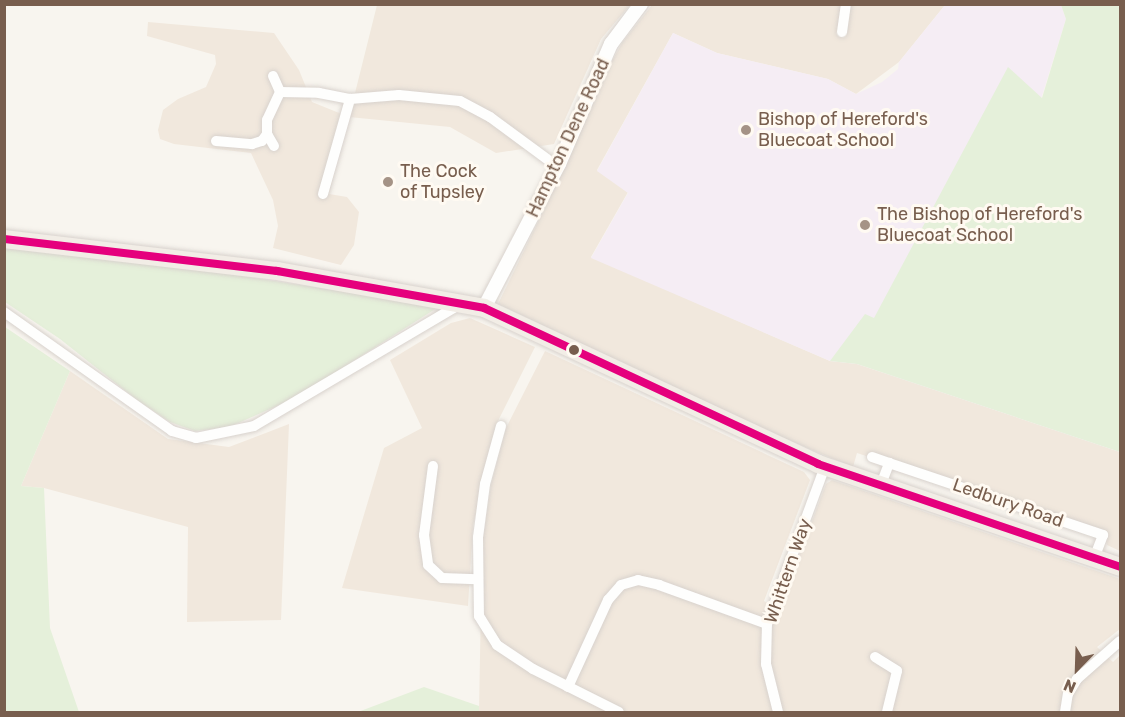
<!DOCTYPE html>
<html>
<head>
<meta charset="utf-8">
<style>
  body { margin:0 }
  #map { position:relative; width:1125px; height:717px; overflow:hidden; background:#f8f5ef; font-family:Rubik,sans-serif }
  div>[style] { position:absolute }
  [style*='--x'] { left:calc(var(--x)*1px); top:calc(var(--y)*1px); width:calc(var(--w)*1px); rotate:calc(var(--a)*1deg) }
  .residential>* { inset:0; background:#f1e8dd }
  .education>* { inset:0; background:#f5edf4 }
  .green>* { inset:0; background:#e5f0da }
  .roads { filter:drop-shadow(0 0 2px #d8d2cd) drop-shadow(0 0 2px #d8d2cd) }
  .minor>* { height:10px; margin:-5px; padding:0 5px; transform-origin:5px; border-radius:5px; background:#fefefd }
  .tertiary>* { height:14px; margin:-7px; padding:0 7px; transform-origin:7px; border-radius:7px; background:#fefefd }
  .trunk>* { height:18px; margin:-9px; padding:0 9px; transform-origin:9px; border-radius:9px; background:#f2ede6 }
  .bus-1>* { height:8px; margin:-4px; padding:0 4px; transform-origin:4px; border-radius:4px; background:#e5007d }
  .dots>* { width:16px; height:16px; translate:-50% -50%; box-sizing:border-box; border:3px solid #fffaf2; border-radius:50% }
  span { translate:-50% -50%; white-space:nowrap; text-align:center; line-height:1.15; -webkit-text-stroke:6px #fffaf2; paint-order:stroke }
  .poi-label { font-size:18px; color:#785e4e }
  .left { translate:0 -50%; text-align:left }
  .street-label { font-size:18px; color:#785e4e }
  .frame { position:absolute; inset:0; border:6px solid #785e4e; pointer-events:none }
  .north { position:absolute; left:1047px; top:639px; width:60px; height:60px; -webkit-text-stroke:4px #fffaf2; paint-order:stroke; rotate:203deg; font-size:16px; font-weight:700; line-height:24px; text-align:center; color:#785e4e }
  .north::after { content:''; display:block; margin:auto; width:21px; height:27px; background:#785e4e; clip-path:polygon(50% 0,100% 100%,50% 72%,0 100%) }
</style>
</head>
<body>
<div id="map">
  <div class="residential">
    <div style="clip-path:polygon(377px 5px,630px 5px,601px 39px,554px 144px,496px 153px,450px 127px,349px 117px,329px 194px,347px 197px,359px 212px,354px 245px,341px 265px,273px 248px,278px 226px,273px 200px,251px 153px,174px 144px,160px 139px,158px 130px,163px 110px,178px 99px,206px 87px,216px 64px,215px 55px,147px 36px,148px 22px,274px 33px,299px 70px,312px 102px,349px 117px)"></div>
    <div style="clip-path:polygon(652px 5px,945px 5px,899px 62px,856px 94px,828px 79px,717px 53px,673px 33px,597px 170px,628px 192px,591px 257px,830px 361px,857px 364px,1120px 452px,1120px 551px,1107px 545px,1105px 535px,857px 453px,853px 467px,767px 431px,498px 304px,560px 177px,601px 81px,622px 43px)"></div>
    <div style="clip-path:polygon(470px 318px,535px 347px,496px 425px,473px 525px,468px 606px,342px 588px,384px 448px,422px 428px,390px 360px,451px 323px)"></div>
    <div style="clip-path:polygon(545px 351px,804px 472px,810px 480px,764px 601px,779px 609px,826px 484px,832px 480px,1120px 579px,1120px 629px,1097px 647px,1113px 662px,1120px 655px,1120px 712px,479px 712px,482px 545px,491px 485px,506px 428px)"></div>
    <div style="clip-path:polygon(70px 371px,168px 439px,229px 447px,289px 424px,281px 620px,187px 622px,188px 527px,44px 488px,21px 486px)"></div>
  </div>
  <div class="education">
    <div style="clip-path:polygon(945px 5px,1061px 5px,1066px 19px,1041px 99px,1120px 452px,857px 364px,830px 361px,591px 258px,628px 193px,597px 171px,673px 33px,717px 53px,828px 79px,856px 94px,882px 82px,898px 69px,899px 62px)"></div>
  </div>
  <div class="green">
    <div style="clip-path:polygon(1061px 5px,1120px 5px,1120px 452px,857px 364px,830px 361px,865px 314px,874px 318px,1008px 67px,1042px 98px,1066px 19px)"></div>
    <div style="clip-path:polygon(4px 247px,201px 270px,440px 306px,295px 398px,229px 427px,195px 431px,170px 422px,137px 400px,60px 339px,5px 302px)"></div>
    <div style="clip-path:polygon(5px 327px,70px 371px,21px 486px,44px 488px,50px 628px,79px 712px,5px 712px)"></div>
    <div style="clip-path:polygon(424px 687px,479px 706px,479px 712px,358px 712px)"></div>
  </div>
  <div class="roads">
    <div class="minor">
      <div style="--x:842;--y:32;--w:28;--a:-82"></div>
      <div style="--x:273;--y:76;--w:17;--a:66"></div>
      <div style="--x:216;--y:141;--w:36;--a:5"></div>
      <div style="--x:252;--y:144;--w:10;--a:-17"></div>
      <div style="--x:262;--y:141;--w:9;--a:-54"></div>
      <div style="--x:274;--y:146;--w:14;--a:-120"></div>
      <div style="--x:267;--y:134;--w:14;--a:-90"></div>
      <div style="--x:267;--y:120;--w:31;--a:-65"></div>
      <div style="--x:280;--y:92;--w:39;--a:1"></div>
      <div style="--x:319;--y:93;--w:32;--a:11"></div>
      <div style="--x:323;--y:194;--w:99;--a:-74.1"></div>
      <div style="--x:350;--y:99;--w:49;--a:-4.7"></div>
      <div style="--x:399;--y:95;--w:61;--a:5.6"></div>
      <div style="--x:460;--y:101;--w:34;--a:28"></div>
      <div style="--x:490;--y:117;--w:71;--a:36.4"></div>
      <div style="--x:4;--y:312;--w:206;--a:35.3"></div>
      <div style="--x:172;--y:431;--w:25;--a:16"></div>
      <div style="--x:196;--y:438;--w:59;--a:-11.7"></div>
      <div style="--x:254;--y:426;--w:239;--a:-30.6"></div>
      <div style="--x:501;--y:426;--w:60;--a:105.4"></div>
      <div style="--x:485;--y:484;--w:53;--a:97.5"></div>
      <div style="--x:478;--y:537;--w:79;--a:89.3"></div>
      <div style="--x:479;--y:616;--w:34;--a:58"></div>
      <div style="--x:497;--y:645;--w:43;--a:33.7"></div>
      <div style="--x:533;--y:669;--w:96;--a:26.6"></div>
      <div style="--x:872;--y:457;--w:18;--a:19"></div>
      <div style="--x:433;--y:466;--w:70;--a:97.4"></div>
      <div style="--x:424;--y:535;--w:30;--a:82"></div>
      <div style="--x:428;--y:565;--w:19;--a:43"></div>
      <div style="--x:442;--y:578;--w:35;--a:2"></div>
      <div style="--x:880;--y:487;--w:26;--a:-69"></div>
      <div style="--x:889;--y:463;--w:226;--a:18.6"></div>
      <div style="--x:1103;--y:535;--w:25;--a:111"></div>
      <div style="--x:875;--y:657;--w:26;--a:32"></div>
      <div style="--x:897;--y:671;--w:42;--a:103.7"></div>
      <div style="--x:568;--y:687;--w:96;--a:-65.3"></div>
      <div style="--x:608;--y:600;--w:20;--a:-49"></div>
      <div style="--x:621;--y:585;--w:18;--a:-16"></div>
      <div style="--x:638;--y:580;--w:22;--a:13"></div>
      <div style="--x:659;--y:585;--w:115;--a:19.9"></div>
      <div style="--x:778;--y:712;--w:49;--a:-104"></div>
      <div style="--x:766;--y:664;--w:40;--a:-88.6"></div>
      <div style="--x:767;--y:624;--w:168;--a:-69.8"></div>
      <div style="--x:1065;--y:712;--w:18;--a:-81"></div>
      <div style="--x:1068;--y:694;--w:17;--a:-59"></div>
      <div style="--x:1077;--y:679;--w:57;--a:-41.5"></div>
    </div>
    <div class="tertiary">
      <div style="--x:484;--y:308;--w:162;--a:-62.5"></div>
      <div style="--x:559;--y:164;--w:131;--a:-66.6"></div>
      <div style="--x:611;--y:44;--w:50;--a:-53.1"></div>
    </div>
    <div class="trunk">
      <div style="--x:4;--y:239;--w:275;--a:6.7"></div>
      <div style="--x:277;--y:271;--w:210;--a:10.1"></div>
      <div style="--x:484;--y:308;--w:369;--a:25"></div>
      <div style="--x:818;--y:464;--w:319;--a:18.8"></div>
    </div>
  </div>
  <div class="bus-1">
    <div style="--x:4;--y:239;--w:275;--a:6.7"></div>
    <div style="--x:277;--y:271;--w:210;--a:10.1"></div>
    <div style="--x:484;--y:308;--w:369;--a:25"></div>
    <div style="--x:818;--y:464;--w:319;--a:18.8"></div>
  </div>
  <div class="dots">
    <div style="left:746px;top:130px;background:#a59386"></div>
    <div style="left:388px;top:182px;background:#a59386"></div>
    <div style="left:865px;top:225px;background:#a59386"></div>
    <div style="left:574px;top:350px;background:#785e4e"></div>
  </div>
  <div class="poi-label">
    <span class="left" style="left:758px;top:130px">Bishop of Hereford's<br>Bluecoat School</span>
    <span class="left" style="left:400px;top:182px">The Cock<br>of Tupsley</span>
    <span class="left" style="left:877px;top:225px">The Bishop of Hereford's<br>Bluecoat School</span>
  </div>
  <div class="street-label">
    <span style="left:568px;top:138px;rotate:-65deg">Hampton Dene Road</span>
    <span style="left:1008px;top:503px;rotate:19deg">Ledbury Road</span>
    <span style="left:788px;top:571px;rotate:-71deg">Whittern Way</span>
  </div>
  <div class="frame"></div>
  <div class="north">N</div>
</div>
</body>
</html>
